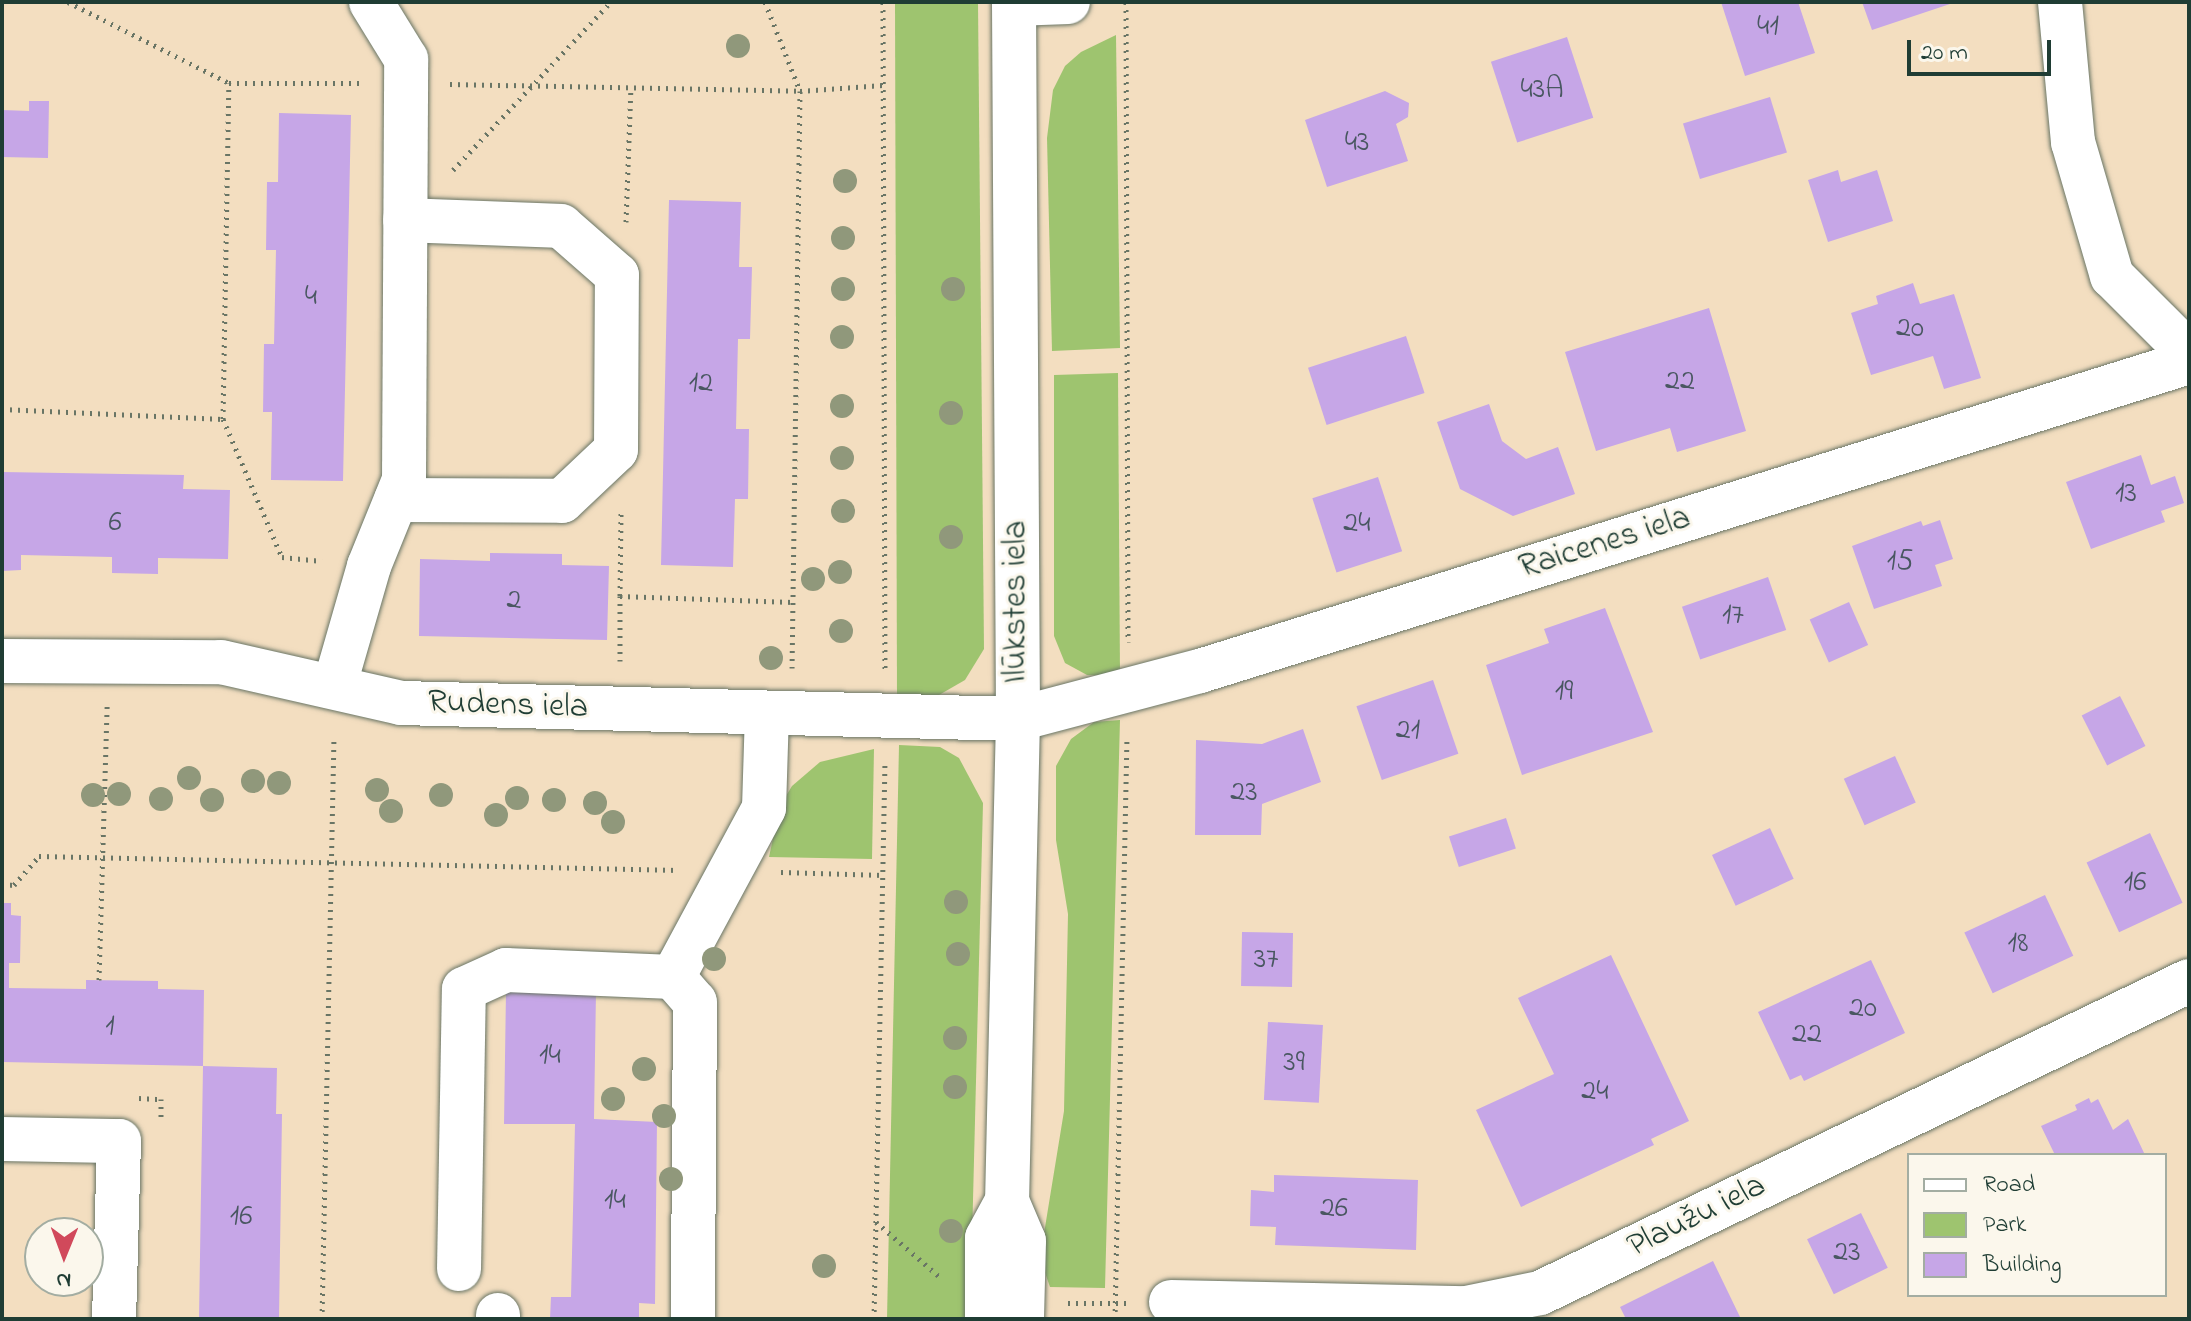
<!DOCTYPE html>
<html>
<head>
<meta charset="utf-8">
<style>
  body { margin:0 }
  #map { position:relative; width:2191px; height:1321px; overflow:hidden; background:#f3dec0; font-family:"Indie Flower",sans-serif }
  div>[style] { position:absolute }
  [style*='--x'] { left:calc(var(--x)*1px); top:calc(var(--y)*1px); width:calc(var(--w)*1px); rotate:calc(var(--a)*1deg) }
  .green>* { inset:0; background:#9ec46f }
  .building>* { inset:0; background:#c6a6e7; transform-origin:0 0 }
  .path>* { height:5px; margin-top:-2.5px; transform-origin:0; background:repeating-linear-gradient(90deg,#697565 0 2px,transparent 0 8px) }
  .roads { filter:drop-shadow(0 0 2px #697565) drop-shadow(0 0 2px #697565) }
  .minor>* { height:44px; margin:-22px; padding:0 22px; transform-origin:22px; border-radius:22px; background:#fff }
  .trees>* { width:24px; height:24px; margin:-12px; border-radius:50%; background:#90987b }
  span { translate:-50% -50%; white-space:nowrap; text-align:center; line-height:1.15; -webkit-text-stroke:6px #fbf7ec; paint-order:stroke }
  .number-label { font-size:30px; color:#495761 }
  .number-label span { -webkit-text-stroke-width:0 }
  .street-label { font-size:34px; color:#1f3d34 }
  .frame { position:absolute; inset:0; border:4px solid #1f3d34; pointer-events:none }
  .legend { position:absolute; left:1907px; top:1153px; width:260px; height:144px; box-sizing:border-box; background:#fbf7ec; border:2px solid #a3ada2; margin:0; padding:10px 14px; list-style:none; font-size:24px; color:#1f3d34 }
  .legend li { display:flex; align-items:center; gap:16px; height:40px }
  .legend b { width:40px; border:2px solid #a3ada2 }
  .north { position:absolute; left:24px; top:1217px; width:80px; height:80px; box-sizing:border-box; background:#fbf7ec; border:2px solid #a3ada2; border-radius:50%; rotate:181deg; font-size:22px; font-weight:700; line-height:32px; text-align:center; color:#1f3d34 }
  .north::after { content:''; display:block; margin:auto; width:28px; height:36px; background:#d1495b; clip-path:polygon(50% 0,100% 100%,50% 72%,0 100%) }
  .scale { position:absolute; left:1907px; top:40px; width:144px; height:36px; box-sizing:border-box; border:4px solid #1f3d34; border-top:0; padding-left:10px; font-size:24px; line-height:28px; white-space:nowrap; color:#1f3d34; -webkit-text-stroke:6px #fbf7ec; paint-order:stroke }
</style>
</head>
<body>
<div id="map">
  <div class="green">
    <div style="clip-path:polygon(895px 2px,978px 2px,984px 649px,965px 680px,939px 695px,897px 695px)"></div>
    <div style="clip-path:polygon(1116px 35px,1120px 348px,1052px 351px,1047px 138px,1053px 90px,1065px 66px,1081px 52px)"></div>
    <div style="clip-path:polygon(1118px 373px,1120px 676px,1087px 675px,1065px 663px,1054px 636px,1054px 375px)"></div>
    <div style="clip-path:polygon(1120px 720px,1105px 1288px,1050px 1287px,1040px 1258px,1064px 1111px,1068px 914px,1056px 840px,1056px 766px,1071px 739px,1094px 722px)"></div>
    <div style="clip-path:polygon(899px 745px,940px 747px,959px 758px,983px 803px,970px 1319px,887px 1319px)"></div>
    <div style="clip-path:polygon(874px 749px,872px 859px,769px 857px,780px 806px,792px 786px,820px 762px)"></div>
  </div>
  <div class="building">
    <div style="clip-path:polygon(1721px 2px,1798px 2px,1815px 53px,1745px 76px)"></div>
    <div style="clip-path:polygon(1862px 2px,1953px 2px,1953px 3px,1872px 30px)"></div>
    <div style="left:1567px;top:37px;width:85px;height:80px;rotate:72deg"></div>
    <div style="clip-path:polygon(1385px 91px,1409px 103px,1408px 117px,1396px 124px,1408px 161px,1327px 187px,1305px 120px)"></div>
    <div style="left:1770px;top:97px;width:58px;height:91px;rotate:73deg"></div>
    <div style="clip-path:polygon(29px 101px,49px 101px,48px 158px,2px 157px,2px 110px,29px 111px)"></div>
    <div style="clip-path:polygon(279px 113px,351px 115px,343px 481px,271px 480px,272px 412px,263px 412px,264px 344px,274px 344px,276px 250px,266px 250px,267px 182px,278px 182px)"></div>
    <div style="clip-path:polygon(1838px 170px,1841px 182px,1877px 170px,1893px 221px,1828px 242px,1808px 180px)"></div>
    <div style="clip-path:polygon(669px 200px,741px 202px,739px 267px,752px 267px,750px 339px,738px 339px,736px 429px,749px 429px,748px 499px,735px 499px,733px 567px,661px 565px)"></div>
    <div style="clip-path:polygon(1913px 283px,1920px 304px,1954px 294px,1981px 378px,1944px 389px,1933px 356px,1871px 375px,1851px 313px,1878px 304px,1876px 296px)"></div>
    <div style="clip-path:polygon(1709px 308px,1746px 431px,1677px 452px,1670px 428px,1596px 451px,1565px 352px)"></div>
    <div style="left:1406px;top:336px;width:60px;height:103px;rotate:72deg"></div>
    <div style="clip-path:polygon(1489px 404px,1502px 441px,1526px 459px,1558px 447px,1575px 494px,1513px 516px,1460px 489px,1437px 422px)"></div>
    <div style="clip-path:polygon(2141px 455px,2151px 485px,2175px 476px,2184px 503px,2161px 511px,2165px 522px,2091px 549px,2066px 482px)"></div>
    <div style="clip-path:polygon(2px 472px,184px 475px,183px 489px,230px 490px,228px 559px,158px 558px,158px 574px,112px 573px,112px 557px,21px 555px,21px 570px,2px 571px)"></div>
    <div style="left:1378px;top:477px;width:78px;height:69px;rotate:72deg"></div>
    <div style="clip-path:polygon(1940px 520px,1953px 559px,1935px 565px,1942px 586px,1874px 609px,1852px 546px,1921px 521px,1923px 526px)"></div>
    <div style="clip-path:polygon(490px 553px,562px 554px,562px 565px,609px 566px,607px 640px,419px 636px,420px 559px,490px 561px)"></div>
    <div style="left:1768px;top:577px;width:56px;height:91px;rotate:71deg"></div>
    <div style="left:1849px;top:602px;width:47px;height:43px;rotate:66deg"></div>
    <div style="clip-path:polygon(1605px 608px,1653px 732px,1522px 775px,1486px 665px,1549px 643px,1544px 629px)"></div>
    <div style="left:1433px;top:680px;width:78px;height:81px;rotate:71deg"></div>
    <div style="left:2120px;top:696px;width:56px;height:43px;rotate:63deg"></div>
    <div style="clip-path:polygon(1303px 729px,1321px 782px,1262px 804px,1261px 835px,1195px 835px,1196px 740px,1262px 744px)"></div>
    <div style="left:1895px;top:756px;width:51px;height:56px;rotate:66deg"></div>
    <div style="left:1506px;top:818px;width:32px;height:60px;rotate:72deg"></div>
    <div style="left:1770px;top:828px;width:56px;height:64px;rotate:65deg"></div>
    <div style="left:2150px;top:833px;width:77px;height:70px;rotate:65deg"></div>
    <div style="left:2045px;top:895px;width:67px;height:89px;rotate:65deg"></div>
    <div style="clip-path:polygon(2px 903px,11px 903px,11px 915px,21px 916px,20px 963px,9px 963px,9px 988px,86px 989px,86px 980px,158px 981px,158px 989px,204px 990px,203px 1066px,277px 1068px,276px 1114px,282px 1114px,279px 1319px,199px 1319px,203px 1066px,2px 1062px)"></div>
    <div style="left:1242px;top:932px;width:51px;height:54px;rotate:1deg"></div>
    <div style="clip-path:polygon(1611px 955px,1689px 1121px,1651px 1139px,1654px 1145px,1521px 1207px,1476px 1110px,1554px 1074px,1518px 998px)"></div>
    <div style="clip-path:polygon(1871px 960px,1905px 1033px,1804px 1081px,1801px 1075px,1790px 1080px,1758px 1012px)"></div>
    <div style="clip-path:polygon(506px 991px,596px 992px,594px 1119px,657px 1122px,655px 1304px,639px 1303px,639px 1319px,550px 1319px,551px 1297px,571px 1297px,575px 1124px,504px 1124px)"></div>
    <div style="left:1268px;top:1022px;width:55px;height:78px;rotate:3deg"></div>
    <div style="clip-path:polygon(2089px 1098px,2091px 1103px,2098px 1099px,2113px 1130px,2128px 1119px,2145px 1155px,2055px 1155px,2041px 1126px,2077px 1110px,2075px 1105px)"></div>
    <div style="clip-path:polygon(1274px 1175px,1418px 1180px,1416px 1250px,1275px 1245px,1276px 1227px,1250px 1226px,1251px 1190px,1274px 1192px)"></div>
    <div style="left:1861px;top:1213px;width:61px;height:60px;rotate:64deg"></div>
    <div style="clip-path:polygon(1713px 1261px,1741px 1319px,1626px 1319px,1620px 1307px)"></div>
  </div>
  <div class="path">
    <div style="--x:68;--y:2;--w:180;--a:26.7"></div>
    <div style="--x:765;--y:2;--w:96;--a:68.5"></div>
    <div style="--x:800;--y:91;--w:83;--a:-4.1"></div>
    <div style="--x:883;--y:2;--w:668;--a:89.83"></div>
    <div style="--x:1126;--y:2;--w:640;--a:89.82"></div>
    <div style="--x:450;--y:84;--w:350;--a:1.1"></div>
    <div style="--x:800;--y:91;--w:577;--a:90.79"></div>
    <div style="--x:453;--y:170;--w:231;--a:-46.8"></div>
    <div style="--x:626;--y:222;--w:135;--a:-87.9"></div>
    <div style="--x:2;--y:409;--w:221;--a:2.6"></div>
    <div style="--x:223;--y:419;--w:150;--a:66.9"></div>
    <div style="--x:282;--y:557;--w:40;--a:5.7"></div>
    <div style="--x:223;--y:419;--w:336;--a:-89"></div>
    <div style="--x:229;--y:83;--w:131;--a:0"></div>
    <div style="--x:620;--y:596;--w:87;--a:-89.3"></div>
    <div style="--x:620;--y:661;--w:65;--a:-90"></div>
    <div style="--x:620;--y:596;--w:174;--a:2"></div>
    <div style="--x:781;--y:872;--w:103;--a:1.7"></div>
    <div style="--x:2;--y:884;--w:12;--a:5"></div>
    <div style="--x:14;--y:885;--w:38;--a:-49"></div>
    <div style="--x:39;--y:856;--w:640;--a:1.25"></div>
    <div style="--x:99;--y:980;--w:275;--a:-88.3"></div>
    <div style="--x:139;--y:1098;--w:22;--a:3"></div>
    <div style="--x:161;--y:1099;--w:19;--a:90"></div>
    <div style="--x:876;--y:1222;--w:86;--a:40.7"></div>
    <div style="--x:1068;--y:1303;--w:58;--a:0"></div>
    <div style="--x:322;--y:1319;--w:583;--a:-88.82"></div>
    <div style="--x:874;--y:1319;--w:559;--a:-88.87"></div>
    <div style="--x:1115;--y:1319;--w:583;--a:-88.82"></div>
  </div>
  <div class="roads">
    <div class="minor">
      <div style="--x:1014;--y:2;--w:717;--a:89.68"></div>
      <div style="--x:1018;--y:719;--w:482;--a:91.3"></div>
      <div style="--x:1007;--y:1201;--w:43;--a:67"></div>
      <div style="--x:1024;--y:1241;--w:78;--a:91.5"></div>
      <div style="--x:2060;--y:2;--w:141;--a:84.7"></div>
      <div style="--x:2073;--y:142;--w:140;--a:73.8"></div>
      <div style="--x:2112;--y:276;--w:109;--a:45"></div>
      <div style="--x:1014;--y:4;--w:54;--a:-2.1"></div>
      <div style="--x:396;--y:500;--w:166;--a:0.3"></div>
      <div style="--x:562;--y:501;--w:74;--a:-43.4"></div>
      <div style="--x:616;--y:450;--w:175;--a:-89.7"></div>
      <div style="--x:617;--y:275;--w:74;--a:-138.8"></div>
      <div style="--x:561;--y:226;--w:156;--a:-177.8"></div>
      <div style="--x:2;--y:661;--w:219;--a:0.3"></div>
      <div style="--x:221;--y:662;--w:185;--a:12.8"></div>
      <div style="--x:401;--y:703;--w:617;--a:1.49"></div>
      <div style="--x:1018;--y:719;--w:188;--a:-14.8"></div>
      <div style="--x:1200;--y:671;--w:1036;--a:-17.35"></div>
      <div style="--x:335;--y:684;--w:123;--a:-73.9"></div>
      <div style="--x:369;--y:566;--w:93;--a:-67.9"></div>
      <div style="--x:404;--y:480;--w:421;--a:-89.7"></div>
      <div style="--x:406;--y:59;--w:67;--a:-121.6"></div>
      <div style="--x:673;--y:977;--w:192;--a:-61.7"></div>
      <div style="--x:764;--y:808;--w:95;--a:-88.2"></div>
      <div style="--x:2;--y:1139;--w:117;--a:1"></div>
      <div style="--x:119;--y:1141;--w:178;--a:91.6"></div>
      <div style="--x:459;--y:1269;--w:280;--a:-89"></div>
      <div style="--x:464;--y:989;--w:46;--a:-24.3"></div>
      <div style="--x:506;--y:970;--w:167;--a:2.4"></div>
      <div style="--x:673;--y:977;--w:33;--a:49"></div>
      <div style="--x:695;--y:1002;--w:317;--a:90.4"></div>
      <div style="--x:1171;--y:1302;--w:295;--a:1.2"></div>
      <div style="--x:1466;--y:1308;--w:76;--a:-11.5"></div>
      <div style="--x:1540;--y:1293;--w:720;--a:-25.68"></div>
      <div style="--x:498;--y:1319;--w:4;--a:-90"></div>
      <div style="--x:987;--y:1319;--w:81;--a:-90"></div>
      <div style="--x:987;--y:1238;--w:42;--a:-61.6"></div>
    </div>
  </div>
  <div class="trees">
    <div style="left:738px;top:46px"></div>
    <div style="left:845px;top:181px"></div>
    <div style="left:843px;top:238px"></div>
    <div style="left:843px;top:289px"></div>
    <div style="left:953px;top:289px"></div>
    <div style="left:842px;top:337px"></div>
    <div style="left:842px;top:406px"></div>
    <div style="left:951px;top:413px"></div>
    <div style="left:842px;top:458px"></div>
    <div style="left:843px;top:511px"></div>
    <div style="left:951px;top:537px"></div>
    <div style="left:840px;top:572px"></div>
    <div style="left:813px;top:579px"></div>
    <div style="left:841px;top:631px"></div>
    <div style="left:771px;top:658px"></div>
    <div style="left:189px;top:778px"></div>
    <div style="left:253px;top:781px"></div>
    <div style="left:279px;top:783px"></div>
    <div style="left:377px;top:790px"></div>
    <div style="left:119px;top:794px"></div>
    <div style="left:93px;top:795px"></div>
    <div style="left:441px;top:795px"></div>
    <div style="left:517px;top:798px"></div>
    <div style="left:161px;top:799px"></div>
    <div style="left:212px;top:800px"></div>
    <div style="left:554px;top:800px"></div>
    <div style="left:595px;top:803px"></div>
    <div style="left:391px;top:811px"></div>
    <div style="left:496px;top:815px"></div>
    <div style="left:613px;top:822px"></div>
    <div style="left:956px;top:902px"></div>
    <div style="left:958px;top:954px"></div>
    <div style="left:714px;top:959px"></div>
    <div style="left:955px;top:1038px"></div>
    <div style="left:644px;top:1069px"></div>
    <div style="left:955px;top:1087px"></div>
    <div style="left:613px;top:1099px"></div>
    <div style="left:664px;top:1116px"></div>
    <div style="left:671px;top:1179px"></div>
    <div style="left:951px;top:1231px"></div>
    <div style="left:824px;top:1266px"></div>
  </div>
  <div class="number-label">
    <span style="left:1768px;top:27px">41</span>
    <span style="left:1542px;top:90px">43A</span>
    <span style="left:1357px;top:143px">43</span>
    <span style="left:311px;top:297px">4</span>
    <span style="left:1910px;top:329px">20</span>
    <span style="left:1680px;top:382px">22</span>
    <span style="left:701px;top:384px">12</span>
    <span style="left:2126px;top:494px">13</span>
    <span style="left:115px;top:523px">6</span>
    <span style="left:1357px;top:524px">24</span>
    <span style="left:1900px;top:562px">15</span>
    <span style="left:514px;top:601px">2</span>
    <span style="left:1733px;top:616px">17</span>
    <span style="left:1564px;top:692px">19</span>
    <span style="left:1408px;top:731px">21</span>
    <span style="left:1244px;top:793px">23</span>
    <span style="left:2135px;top:883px">16</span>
    <span style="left:2018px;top:944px">18</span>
    <span style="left:1266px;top:960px">37</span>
    <span style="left:1863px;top:1009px">20</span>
    <span style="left:110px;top:1027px">1</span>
    <span style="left:1807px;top:1035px">22</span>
    <span style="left:550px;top:1056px">14</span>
    <span style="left:1294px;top:1063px">39</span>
    <span style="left:1595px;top:1092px">24</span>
    <span style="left:615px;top:1201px">14</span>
    <span style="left:1334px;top:1209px">26</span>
    <span style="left:241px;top:1217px">16</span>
    <span style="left:1847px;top:1253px">23</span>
  </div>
  <div class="street-label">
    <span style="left:1605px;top:544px;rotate:-17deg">Raicenes iela</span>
    <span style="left:1017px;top:602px;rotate:-90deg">Ilūkstes iela</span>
    <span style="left:508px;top:706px;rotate:2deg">Rudens iela</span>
    <span style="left:1697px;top:1217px;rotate:-26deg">Plaužu iela</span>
  </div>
  <div class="frame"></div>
  <ul class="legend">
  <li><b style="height:10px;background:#fff"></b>Road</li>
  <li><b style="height:22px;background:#9ec46f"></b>Park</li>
  <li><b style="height:22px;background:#c6a6e7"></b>Building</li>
  </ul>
  <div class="north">N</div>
  <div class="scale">20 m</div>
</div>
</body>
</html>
